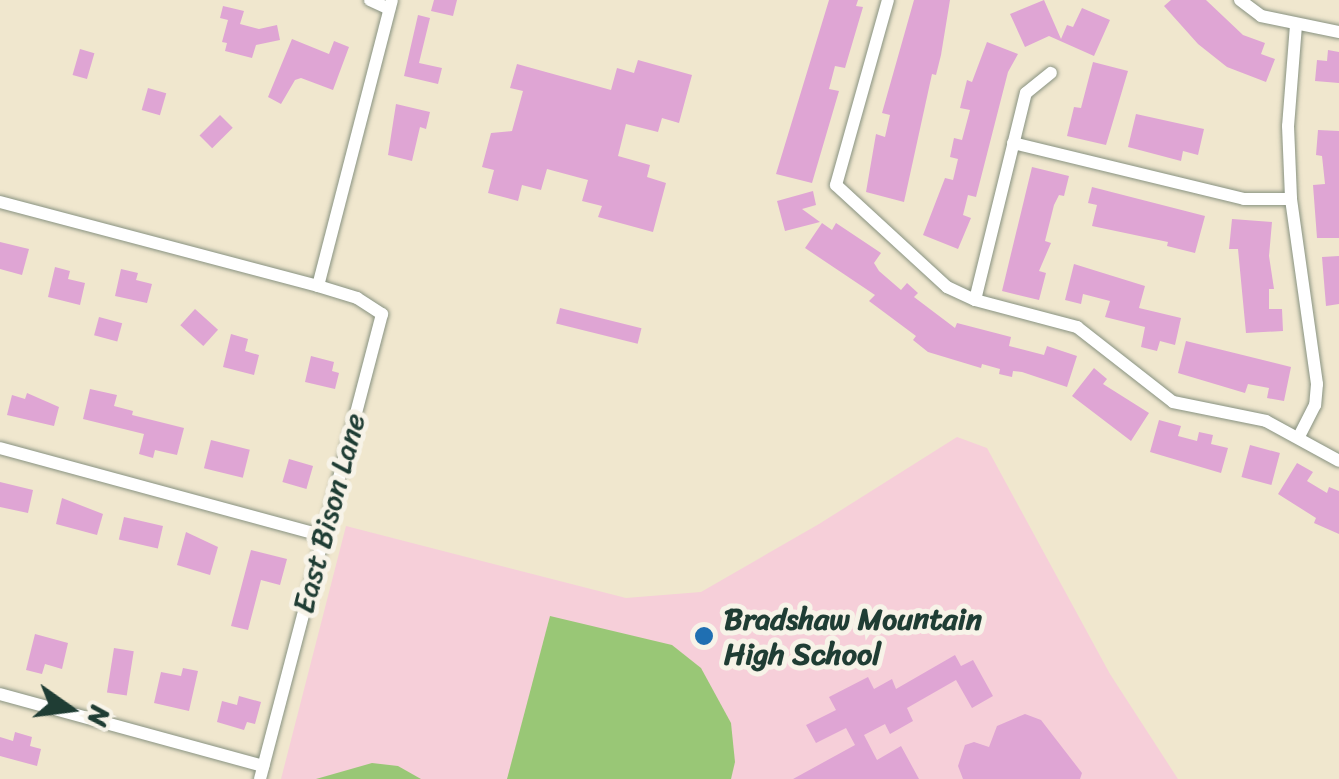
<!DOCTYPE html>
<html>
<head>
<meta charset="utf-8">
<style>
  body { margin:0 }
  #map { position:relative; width:1339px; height:779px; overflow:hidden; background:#f0e7ce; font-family:Sriracha,sans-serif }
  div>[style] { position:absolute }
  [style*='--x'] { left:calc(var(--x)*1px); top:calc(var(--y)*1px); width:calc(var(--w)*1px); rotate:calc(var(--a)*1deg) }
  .built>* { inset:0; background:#f6cfd9 }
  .green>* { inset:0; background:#99c776 }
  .building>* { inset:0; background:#dfa5d4; transform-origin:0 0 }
  .roads { filter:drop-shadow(0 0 2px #889281) drop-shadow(0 0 2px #889281) }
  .minor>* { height:12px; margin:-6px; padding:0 6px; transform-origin:6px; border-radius:6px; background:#fff }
  .dots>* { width:28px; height:28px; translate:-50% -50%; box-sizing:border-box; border:5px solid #f7f3e8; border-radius:50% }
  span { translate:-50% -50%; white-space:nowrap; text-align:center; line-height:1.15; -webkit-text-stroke:10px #f7f3e8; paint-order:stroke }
  .street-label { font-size:30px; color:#1f3d34 }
  .poi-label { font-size:30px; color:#1f3d34; font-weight:700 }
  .left { translate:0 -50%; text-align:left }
  .north { position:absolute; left:20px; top:659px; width:100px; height:100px; -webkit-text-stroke:8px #f7f3e8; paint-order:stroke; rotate:104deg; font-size:28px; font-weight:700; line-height:40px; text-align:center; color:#1f3d34 }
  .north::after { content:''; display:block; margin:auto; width:35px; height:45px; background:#1f3d34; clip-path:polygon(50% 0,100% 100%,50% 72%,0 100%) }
</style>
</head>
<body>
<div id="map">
  <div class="built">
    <div style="clip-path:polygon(957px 437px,987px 448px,1110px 674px,1178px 779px,281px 779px,346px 526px,626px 598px,701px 592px,819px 524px)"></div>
  </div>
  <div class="green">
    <div style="clip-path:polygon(550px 616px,672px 645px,701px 668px,731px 723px,735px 762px,731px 779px,507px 779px)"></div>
    <div style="clip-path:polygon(372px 763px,398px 766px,421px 779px,316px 779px)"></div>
  </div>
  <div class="building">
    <div style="clip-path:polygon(434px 0,457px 0,453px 16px,431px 11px)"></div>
    <div style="clip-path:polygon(829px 0,858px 0,856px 6px,863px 7px,845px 68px,835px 66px,829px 89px,839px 91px,812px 183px,776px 174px)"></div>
    <div style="clip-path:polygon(914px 0,950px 0,941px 55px,936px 75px,932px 74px,904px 202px,866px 192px,876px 134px,885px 137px,890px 115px,882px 113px)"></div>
    <div style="clip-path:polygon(1044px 0,1061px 39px,1067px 25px,1073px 27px,1082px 8px,1110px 20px,1094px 56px,1049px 36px,1025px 47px,1010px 14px)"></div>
    <div style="clip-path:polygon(1171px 0,1206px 0,1243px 35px,1265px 43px,1261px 54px,1275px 59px,1266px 82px,1227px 67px,1198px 44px,1164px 6px)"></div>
    <div style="clip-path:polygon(223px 6px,244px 11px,240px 24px,259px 29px,277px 25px,280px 40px,256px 45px,252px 58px,225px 51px,227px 43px,222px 42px,228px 20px,220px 18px)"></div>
    <div style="clip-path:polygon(418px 15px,430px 18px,419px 63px,442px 68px,438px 84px,404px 76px)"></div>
    <div style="clip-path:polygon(292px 39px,329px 54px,334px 41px,349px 47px,333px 90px,301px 78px,295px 80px,281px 104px,268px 97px)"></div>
    <div style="clip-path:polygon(987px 42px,1018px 54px,1008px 72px,976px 197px,968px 195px,963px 215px,971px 218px,958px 249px,923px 235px,945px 178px,953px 180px,958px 159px,950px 157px,954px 138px,962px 140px,970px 110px,960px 108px,967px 80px,972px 82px)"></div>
    <div style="left:80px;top:49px;width:15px;height:27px;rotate:16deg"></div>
    <div style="clip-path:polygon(1328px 50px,1339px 52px,1339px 83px,1315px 81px,1317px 60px,1327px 61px)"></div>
    <div style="clip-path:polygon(638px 60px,692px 75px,679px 123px,662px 118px,658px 132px,626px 124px,618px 156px,650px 165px,647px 177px,666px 183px,653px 232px,598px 217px,602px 206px,582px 201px,588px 180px,547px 169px,541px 190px,522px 185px,518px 201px,488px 193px,494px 170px,482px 167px,491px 133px,512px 131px,523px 91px,510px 88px,517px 64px,611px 90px,617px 68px,634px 73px)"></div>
    <div style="clip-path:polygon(1093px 62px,1128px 71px,1106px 145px,1067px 136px,1074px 107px,1081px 108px)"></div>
    <div style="left:148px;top:88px;width:19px;height:23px;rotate:16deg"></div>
    <div style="clip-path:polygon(396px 104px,430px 112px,426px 129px,420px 127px,412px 161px,388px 155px)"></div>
    <div style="clip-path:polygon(1136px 114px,1204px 129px,1198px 155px,1183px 151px,1181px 161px,1128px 147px)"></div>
    <div style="left:220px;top:115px;width:18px;height:29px;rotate:45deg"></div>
    <div style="clip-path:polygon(1318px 130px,1339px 131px,1339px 238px,1317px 238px,1313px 185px,1325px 184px,1322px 156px,1316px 155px)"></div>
    <div style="clip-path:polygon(1032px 167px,1069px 176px,1064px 196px,1059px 195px,1054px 205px,1045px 241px,1051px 243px,1039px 271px,1046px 273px,1039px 300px,1002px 291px)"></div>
    <div style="clip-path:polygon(1092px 187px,1205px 216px,1195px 253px,1167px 246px,1168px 242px,1092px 226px,1097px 205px,1088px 203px)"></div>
    <div style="clip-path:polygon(813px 191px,816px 205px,802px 209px,820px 222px,785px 231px,777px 201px)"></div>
    <div style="clip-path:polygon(1232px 219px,1272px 222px,1269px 256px,1274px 289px,1269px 289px,1269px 309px,1282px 309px,1283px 331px,1246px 333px,1238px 249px,1229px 249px)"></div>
    <div style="clip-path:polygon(822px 223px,832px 230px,836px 223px,881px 253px,874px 263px,879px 271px,901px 290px,907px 283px,918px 293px,914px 297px,955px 328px,957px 323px,1011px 337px,1009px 346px,1044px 355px,1047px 346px,1077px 356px,1067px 387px,1022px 372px,1013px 371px,1012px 377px,999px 374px,1000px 369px,982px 364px,981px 368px,928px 352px,913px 340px,916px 336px,869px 301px,875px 295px,805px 248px)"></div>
    <div style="clip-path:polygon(0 242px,29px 249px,22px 275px,0 269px)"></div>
    <div style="clip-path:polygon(1339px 256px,1339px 304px,1326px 306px,1322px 257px)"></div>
    <div style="clip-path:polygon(1074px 264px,1145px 286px,1139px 308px,1181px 318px,1175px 345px,1160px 341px,1157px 351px,1141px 347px,1145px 327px,1105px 317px,1110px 301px,1083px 294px,1081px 304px,1065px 300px)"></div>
    <div style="clip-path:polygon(55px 267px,70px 271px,68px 279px,85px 283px,80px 305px,48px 297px)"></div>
    <div style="clip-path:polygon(121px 269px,138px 273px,136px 280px,152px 284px,147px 303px,115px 296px)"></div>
    <div style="left:560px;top:308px;width:84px;height:16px;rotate:14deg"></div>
    <div style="left:195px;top:309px;width:31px;height:22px;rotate:42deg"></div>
    <div style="left:99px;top:317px;width:24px;height:19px;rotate:15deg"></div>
    <div style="clip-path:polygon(231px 334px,248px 339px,245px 351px,259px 355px,254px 375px,223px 367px)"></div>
    <div style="clip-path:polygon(1186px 341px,1291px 367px,1284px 401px,1267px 398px,1269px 388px,1248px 384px,1245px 393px,1178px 373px)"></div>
    <div style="clip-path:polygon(311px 356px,334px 362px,332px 371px,339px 373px,335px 389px,305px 382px)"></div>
    <div style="clip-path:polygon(1094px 368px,1107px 379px,1103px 384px,1149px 413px,1131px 441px,1072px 396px)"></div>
    <div style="clip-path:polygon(90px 389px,117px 395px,114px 406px,133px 411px,132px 415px,184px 428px,177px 455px,155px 450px,153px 458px,139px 454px,144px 434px,83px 419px)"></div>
    <div style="clip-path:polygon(27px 393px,59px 407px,54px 426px,7px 415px,12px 395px,25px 399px)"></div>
    <div style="clip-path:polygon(1159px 420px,1181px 426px,1178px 436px,1197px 441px,1199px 432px,1213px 435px,1211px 444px,1228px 448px,1221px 473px,1150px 452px)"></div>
    <div style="left:211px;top:440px;width:40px;height:29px;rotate:14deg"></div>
    <div style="left:1250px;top:445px;width:31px;height:33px;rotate:15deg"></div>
    <div style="left:289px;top:459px;width:25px;height:24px;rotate:16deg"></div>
    <div style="clip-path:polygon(1297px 463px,1313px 472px,1307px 481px,1327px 493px,1329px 487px,1339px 491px,1339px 534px,1314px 523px,1316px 518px,1278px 494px)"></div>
    <div style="clip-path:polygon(0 482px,33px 490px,28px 513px,0 507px)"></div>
    <div style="clip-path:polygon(62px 498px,103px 514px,97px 535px,56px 524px)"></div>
    <div style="left:124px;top:517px;width:40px;height:23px;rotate:13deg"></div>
    <div style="clip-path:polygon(186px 532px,218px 547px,210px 575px,177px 565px)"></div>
    <div style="clip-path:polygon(251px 550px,287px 559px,280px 585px,261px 580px,248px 630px,231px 626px)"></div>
    <div style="clip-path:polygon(35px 634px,68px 643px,62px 669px,45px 664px,42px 674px,26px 670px)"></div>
    <div style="left:114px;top:648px;width:20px;height:45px;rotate:9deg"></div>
    <div style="clip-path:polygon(955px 655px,961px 666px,973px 660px,993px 696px,972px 708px,956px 680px,907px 708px,913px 721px,890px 734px,885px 724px,864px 735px,877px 760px,901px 746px,919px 779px,793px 779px,855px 745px,846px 728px,816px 743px,806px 725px,836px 710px,829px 697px,868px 677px,874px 689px,892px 679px,896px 689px)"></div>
    <div style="clip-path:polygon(183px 668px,198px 671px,189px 711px,154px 703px,161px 672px,181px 676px)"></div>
    <div style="clip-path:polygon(239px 696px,261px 702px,255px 724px,247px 722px,244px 730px,217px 722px,222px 701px,237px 705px)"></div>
    <div style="clip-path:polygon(1025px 714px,1041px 720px,1082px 773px,1080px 779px,963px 779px,958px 766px,965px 745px,974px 742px,989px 747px,997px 726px)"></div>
    <div style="clip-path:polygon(15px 732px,32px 737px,30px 746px,41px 749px,37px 766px,0 756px,0 737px,13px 741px)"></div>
  </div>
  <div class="roads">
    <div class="minor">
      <div style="--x:370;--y:0;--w:21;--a:25"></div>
      <div style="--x:888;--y:0;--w:192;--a:105.7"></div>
      <div style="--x:836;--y:185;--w:151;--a:42.6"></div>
      <div style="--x:947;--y:287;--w:31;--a:25"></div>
      <div style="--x:975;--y:300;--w:106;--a:14.8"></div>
      <div style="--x:1077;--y:327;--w:122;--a:38"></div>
      <div style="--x:1173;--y:402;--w:95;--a:11.5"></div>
      <div style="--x:1266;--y:421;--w:83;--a:28.7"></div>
      <div style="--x:1240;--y:0;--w:26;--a:37"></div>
      <div style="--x:1261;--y:16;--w:80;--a:11.6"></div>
      <div style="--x:1296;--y:25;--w:101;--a:94.5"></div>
      <div style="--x:1288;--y:126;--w:73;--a:87.6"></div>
      <div style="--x:1291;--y:199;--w:187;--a:82"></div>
      <div style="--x:1317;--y:384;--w:21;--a:95"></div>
      <div style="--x:1315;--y:405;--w:35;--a:117"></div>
      <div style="--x:1013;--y:143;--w:238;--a:13.6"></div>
      <div style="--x:1244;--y:199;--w:47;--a:0"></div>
      <div style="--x:0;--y:202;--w:329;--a:14.8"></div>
      <div style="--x:318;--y:286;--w:41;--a:17.1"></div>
      <div style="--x:357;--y:298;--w:30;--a:33"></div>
      <div style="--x:382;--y:314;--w:481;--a:104.7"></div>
      <div style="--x:318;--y:286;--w:295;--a:-75.5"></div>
      <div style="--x:975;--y:300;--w:213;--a:-76.2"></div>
      <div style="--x:1026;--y:93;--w:32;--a:-39"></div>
      <div style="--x:0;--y:448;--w:335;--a:15.2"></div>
      <div style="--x:0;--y:694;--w:273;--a:15.3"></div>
    </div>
  </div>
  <div class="dots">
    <div style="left:704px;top:636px;background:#1f6fb2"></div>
  </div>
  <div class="street-label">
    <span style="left:329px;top:513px;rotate:-75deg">East Bison Lane</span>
  </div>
  <div class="poi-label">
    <span class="left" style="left:724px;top:636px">Bradshaw Mountain<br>High School</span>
  </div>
  <div class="north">N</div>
</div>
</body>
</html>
